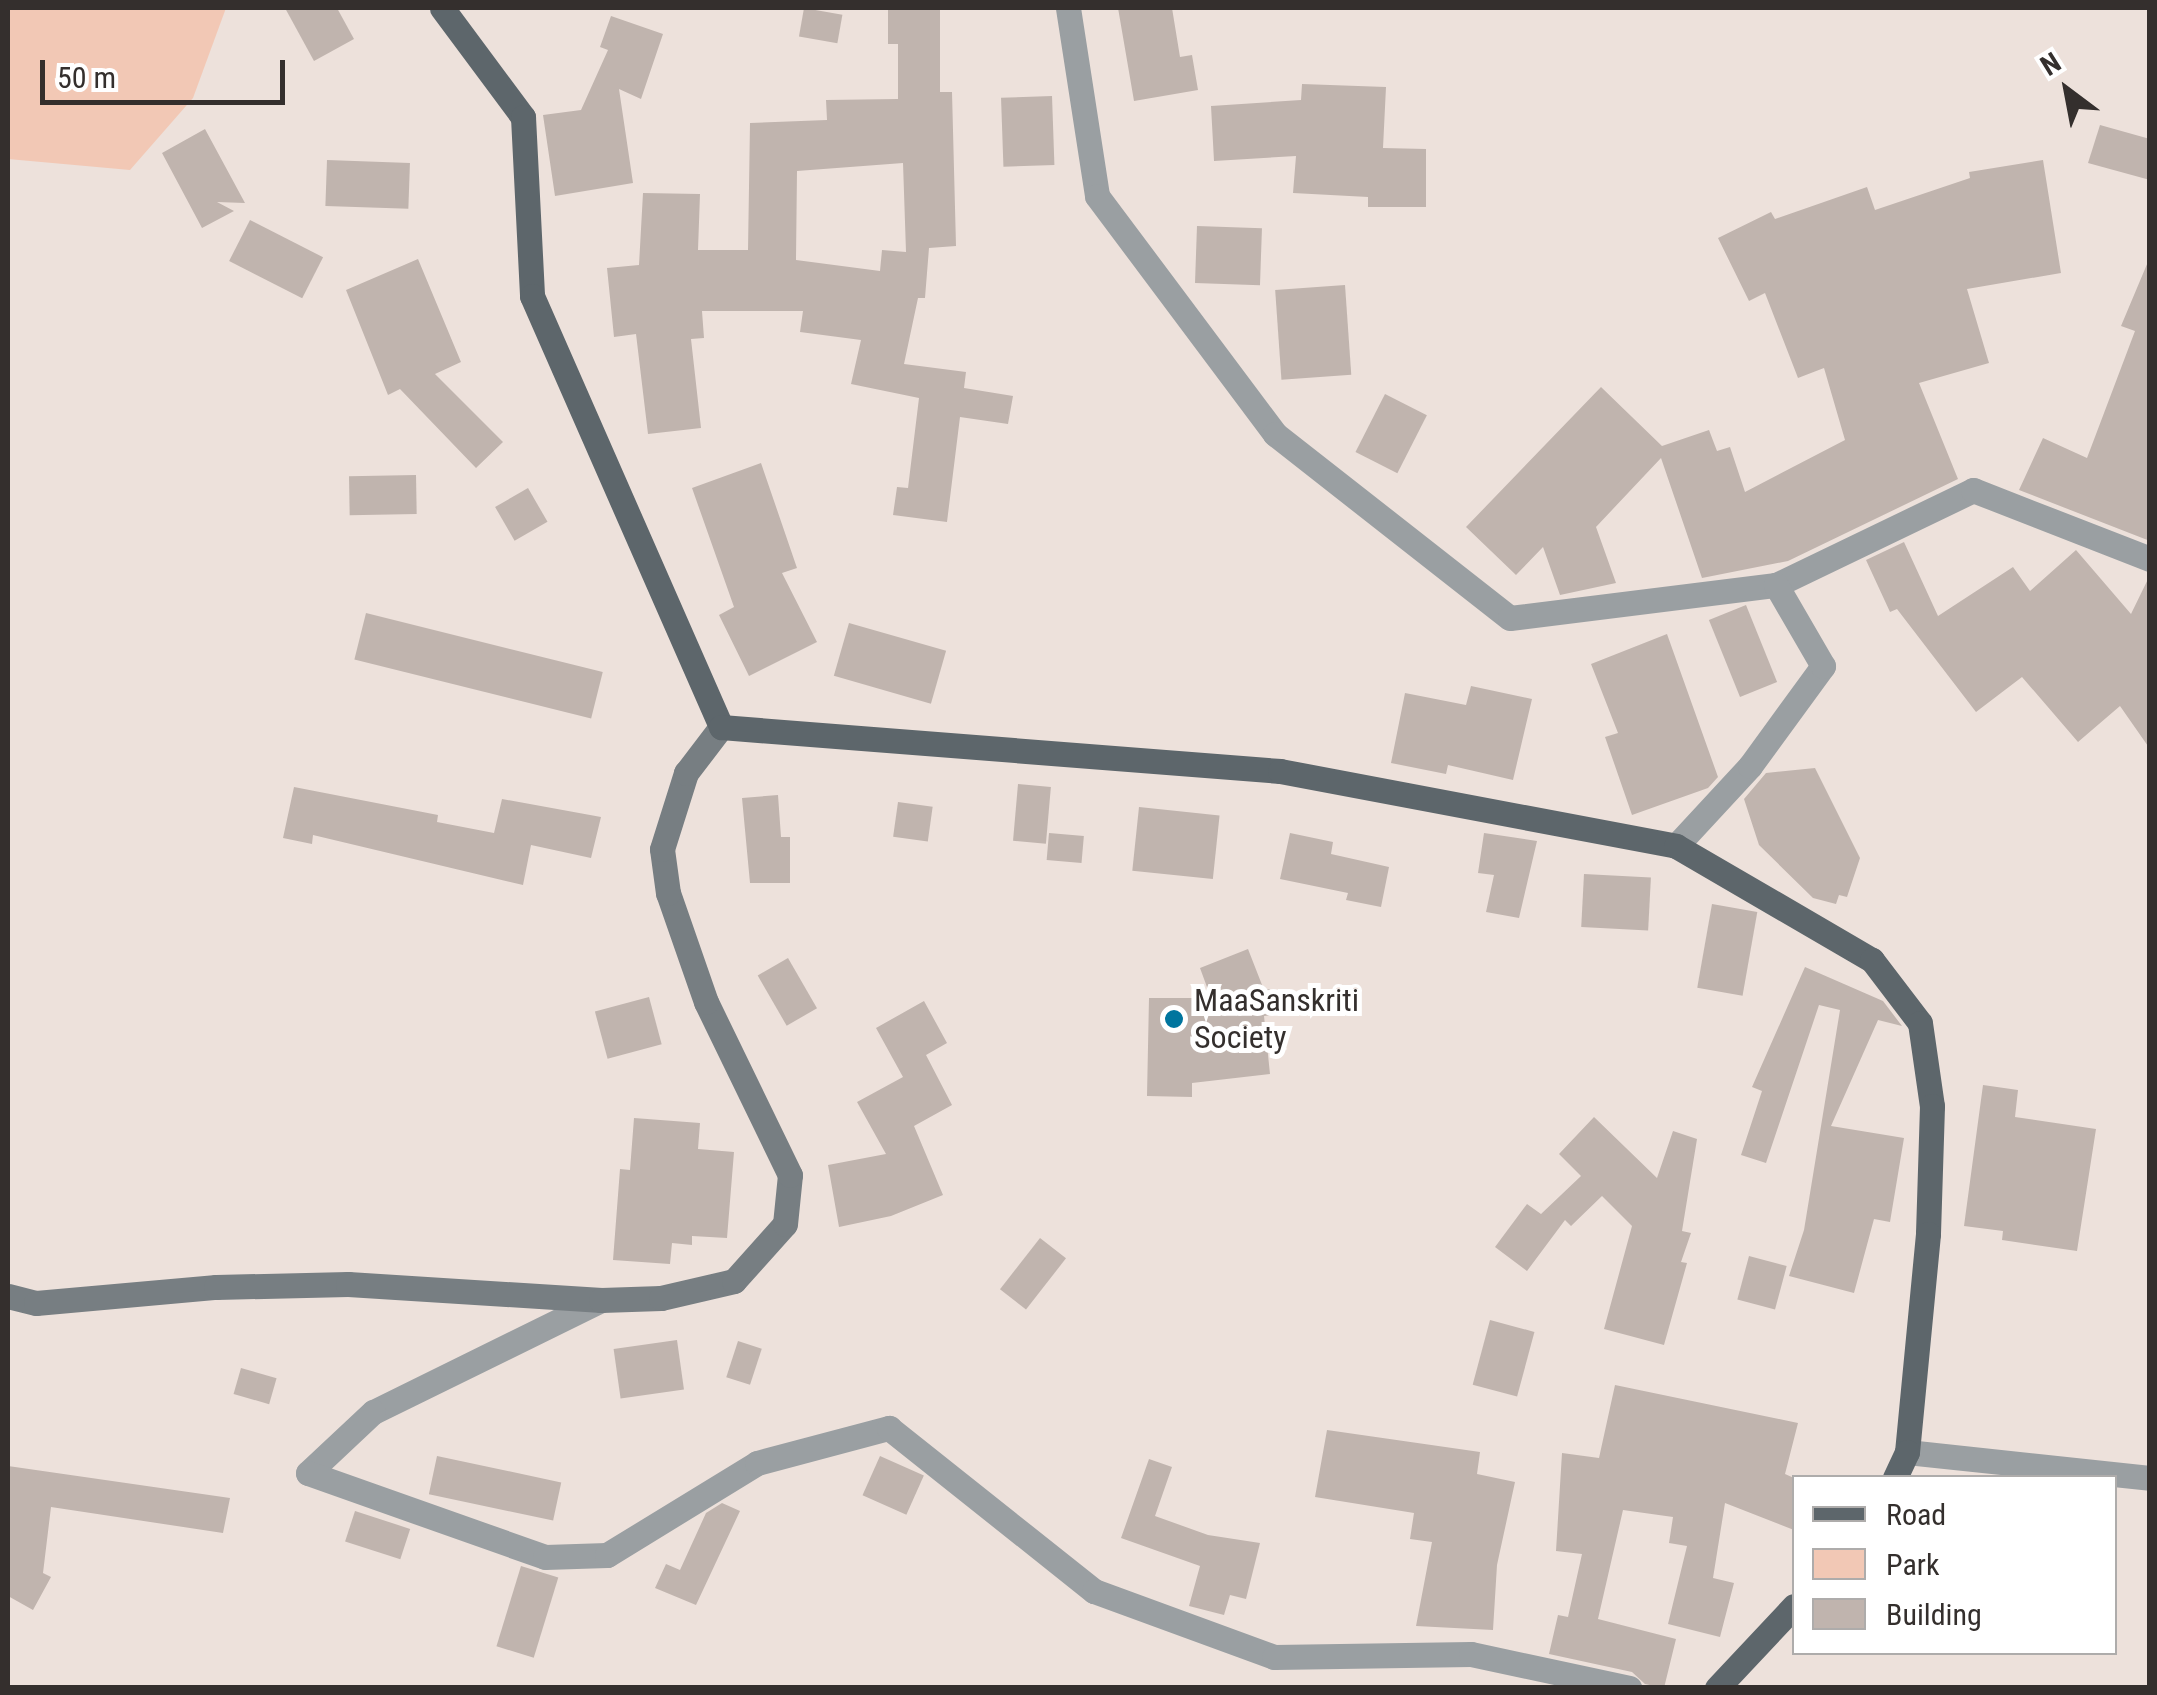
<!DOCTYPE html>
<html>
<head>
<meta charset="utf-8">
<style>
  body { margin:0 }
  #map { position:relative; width:2157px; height:1695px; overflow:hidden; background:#ede1db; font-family:"Roboto Condensed",sans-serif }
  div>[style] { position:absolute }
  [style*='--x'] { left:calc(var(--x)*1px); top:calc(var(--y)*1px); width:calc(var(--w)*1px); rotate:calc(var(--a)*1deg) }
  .green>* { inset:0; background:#f2c8b5 }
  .building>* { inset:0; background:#c0b4ae; transform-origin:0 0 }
  .minor>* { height:25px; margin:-12.5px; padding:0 12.5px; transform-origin:12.5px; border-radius:12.5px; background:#9a9fa2 }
  .secondary>* { height:25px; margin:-12.5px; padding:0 12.5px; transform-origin:12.5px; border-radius:12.5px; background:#777e82 }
  .primary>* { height:25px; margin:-12.5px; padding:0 12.5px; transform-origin:12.5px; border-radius:12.5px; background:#5d666b }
  .dots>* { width:28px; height:28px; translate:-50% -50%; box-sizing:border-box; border:5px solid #fff; border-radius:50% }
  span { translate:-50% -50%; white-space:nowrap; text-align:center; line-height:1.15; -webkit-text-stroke:10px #fff; paint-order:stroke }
  .poi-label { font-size:32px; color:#342f2d }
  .left { translate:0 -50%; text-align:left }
  .frame { position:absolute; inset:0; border:10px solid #342f2d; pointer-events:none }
  .legend { position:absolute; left:1792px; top:1475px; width:325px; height:180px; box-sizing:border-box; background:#fff; border:2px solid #aeacab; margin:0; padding:12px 18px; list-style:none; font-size:30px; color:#342f2d }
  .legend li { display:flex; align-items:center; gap:20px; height:50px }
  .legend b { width:50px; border:2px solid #aeacab }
  .north { position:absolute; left:2017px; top:40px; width:100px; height:100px; -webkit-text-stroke:8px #fff; paint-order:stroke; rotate:328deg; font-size:28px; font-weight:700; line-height:40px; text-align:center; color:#342f2d }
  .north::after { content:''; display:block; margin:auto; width:35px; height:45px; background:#342f2d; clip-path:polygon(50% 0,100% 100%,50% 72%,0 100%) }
  .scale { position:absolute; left:40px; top:60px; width:245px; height:45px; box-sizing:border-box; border:5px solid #342f2d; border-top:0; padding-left:12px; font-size:30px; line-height:35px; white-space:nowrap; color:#342f2d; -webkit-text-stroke:8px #fff; paint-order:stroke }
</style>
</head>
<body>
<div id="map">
  <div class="green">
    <div style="clip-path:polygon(8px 8px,226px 8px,193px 98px,130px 170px,8px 159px)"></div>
  </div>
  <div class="building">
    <div style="clip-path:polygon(285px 8px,337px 8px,354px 39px,314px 61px)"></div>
    <div style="left:804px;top:8px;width:39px;height:29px;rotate:10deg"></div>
    <div style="clip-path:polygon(evenodd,888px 8px,940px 8px,940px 92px,952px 92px,956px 246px,929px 248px,925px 298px,918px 298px,904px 364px,966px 372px,964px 388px,1013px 396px,1008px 424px,960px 417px,947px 522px,893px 515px,897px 487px,908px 488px,919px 398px,851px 384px,861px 340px,800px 332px,803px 311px,702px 311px,704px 338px,691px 339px,701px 428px,648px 434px,636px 334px,614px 337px,607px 268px,639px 265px,643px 193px,700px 194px,698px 250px,748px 250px,750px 123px,827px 120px,826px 100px,898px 99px,898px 44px,888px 44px,888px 8px,903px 163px,906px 252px,882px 250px,880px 271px,796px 260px,797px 171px,903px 163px)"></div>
    <div style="clip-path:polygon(1118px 8px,1172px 8px,1180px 57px,1192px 55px,1198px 90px,1134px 101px)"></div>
    <div style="clip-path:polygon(611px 16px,663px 34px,641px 99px,619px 89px,633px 183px,555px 196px,543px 115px,581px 110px,608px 50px,600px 47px)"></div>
    <div style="clip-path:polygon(1302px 84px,1386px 87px,1383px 148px,1426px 149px,1426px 207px,1368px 207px,1368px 197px,1293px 193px,1296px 156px,1214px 161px,1211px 106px,1301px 100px)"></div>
    <div style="left:1052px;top:96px;width:69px;height:51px;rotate:88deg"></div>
    <div style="clip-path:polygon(2100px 125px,2150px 139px,2150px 180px,2088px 163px)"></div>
    <div style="clip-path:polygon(205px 129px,245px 203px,217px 202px,234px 211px,202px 228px,162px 153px)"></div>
    <div style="left:327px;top:160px;width:83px;height:46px;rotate:2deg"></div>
    <div style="clip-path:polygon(2043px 160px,2061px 273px,1967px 289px,1989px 363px,1919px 383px,1958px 479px,1788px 561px,1702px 578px,1661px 458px,1596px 527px,1616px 583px,1560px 595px,1543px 547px,1516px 575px,1466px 527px,1601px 387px,1662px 446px,1709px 430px,1717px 451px,1730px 447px,1745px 492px,1845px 440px,1824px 368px,1798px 378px,1765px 293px,1749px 301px,1718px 238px,1771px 212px,1775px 219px,1867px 187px,1875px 210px,1970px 178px,1969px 172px)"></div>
    <div style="left:250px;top:220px;width:82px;height:46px;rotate:27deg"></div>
    <div style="left:1197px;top:226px;width:65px;height:57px;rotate:2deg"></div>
    <div style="clip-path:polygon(2150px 257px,2150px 541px,2019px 490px,2043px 438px,2087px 458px,2135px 331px,2121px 326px)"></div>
    <div style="clip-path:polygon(418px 259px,461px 362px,435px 374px,503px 442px,476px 468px,400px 389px,388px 395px,346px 290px)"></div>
    <div style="left:1345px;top:285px;width:90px;height:70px;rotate:86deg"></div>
    <div style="left:1385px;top:394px;width:47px;height:65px;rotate:27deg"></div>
    <div style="clip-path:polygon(761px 463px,797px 568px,782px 573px,817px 642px,749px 676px,719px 615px,734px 607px,692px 488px)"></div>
    <div style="left:416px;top:475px;width:39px;height:67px;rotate:89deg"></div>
    <div style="left:528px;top:488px;width:39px;height:38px;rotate:60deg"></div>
    <div style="clip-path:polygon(1904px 542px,1938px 616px,2013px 567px,2030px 591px,2076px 550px,2131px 614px,2150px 575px,2150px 749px,2120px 706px,2078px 742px,2022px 677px,1976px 712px,1897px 609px,1890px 612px,1866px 560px)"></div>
    <div style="left:1746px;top:605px;width:83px;height:40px;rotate:68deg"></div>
    <div style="left:366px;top:613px;width:244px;height:48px;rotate:14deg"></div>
    <div style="left:849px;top:623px;width:101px;height:55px;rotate:16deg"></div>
    <div style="clip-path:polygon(1667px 634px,1718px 777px,1708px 788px,1632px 815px,1605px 737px,1618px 733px,1591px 664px)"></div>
    <div style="clip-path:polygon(1471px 686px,1532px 699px,1513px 780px,1448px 765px,1446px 774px,1391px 763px,1405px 693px,1466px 705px)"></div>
    <div style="clip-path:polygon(1815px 768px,1860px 858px,1847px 897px,1839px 895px,1836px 904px,1813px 898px,1759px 845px,1744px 799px,1766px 773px)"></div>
    <div style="left:1018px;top:784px;width:33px;height:57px;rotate:5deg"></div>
    <div style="clip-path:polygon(294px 787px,438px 815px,437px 822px,494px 833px,502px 799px,601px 817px,591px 858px,531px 845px,523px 885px,313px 835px,312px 844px,283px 838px)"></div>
    <div style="clip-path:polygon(778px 795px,781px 837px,790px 837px,790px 883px,750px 883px,742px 798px)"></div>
    <div style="left:898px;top:802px;width:35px;height:35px;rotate:8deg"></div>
    <div style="left:1139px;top:807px;width:81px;height:64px;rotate:6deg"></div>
    <div style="left:1049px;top:833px;width:35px;height:27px;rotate:5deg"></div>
    <div style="clip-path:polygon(1290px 833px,1333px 842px,1331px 854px,1389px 867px,1381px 907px,1346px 900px,1348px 893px,1280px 879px)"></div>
    <div style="clip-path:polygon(1484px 833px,1537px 841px,1519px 918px,1486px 912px,1494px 875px,1478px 873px)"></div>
    <div style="left:1584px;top:874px;width:67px;height:53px;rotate:3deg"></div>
    <div style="left:1712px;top:904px;width:46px;height:85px;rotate:10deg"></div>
    <div style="clip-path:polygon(1248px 949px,1264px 990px,1270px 989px,1272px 1015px,1264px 1016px,1270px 1074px,1192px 1083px,1192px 1097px,1147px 1096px,1149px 998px,1211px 998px,1200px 968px)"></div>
    <div style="left:788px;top:958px;width:58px;height:35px;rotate:60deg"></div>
    <div style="clip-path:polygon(1805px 967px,1883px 1001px,1902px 1026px,1878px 1020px,1831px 1126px,1904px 1138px,1890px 1222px,1874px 1219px,1854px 1293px,1789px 1276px,1804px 1230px,1840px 1010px,1819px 1005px,1766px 1163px,1741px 1155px,1762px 1091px,1752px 1087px)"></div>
    <div style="left:649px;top:997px;width:49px;height:56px;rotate:75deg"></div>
    <div style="clip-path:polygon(924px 1001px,947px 1043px,926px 1055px,952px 1105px,914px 1126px,943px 1195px,891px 1216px,839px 1227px,828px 1165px,886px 1154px,857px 1102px,903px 1077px,876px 1028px)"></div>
    <div style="clip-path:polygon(1983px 1085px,2018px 1090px,2015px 1117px,2096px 1129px,2077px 1251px,2002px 1240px,2003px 1231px,1964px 1226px)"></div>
    <div style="clip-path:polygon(1594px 1117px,1657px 1178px,1673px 1131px,1697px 1139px,1682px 1231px,1691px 1233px,1681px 1262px,1687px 1263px,1664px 1345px,1604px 1329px,1632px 1226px,1602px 1196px,1571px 1226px,1565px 1220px,1527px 1271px,1495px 1247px,1527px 1204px,1541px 1214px,1581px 1176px,1559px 1154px)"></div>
    <div style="clip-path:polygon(634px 1118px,700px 1123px,698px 1149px,734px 1152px,727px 1238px,692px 1236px,692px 1245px,672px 1243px,670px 1264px,613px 1260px,620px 1169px,630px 1170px)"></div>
    <div style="left:1040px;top:1238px;width:33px;height:65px;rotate:38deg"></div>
    <div style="left:1749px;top:1256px;width:39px;height:45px;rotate:15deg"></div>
    <div style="left:1490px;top:1320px;width:46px;height:67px;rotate:15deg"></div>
    <div style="left:677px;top:1340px;width:50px;height:64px;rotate:82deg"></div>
    <div style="left:738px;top:1341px;width:25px;height:38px;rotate:18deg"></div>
    <div style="left:241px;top:1368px;width:37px;height:27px;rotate:16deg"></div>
    <div style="clip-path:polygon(1615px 1385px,1798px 1423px,1785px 1474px,1794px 1478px,1794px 1530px,1725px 1503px,1713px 1578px,1734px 1583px,1720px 1637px,1668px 1624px,1687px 1546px,1669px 1543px,1673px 1517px,1623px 1510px,1598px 1619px,1676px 1639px,1664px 1688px,1645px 1684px,1632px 1672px,1549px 1654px,1558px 1615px,1568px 1617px,1582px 1554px,1556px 1551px,1562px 1453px,1599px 1458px)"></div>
    <div style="clip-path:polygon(1327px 1430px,1480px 1452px,1477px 1474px,1515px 1482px,1497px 1565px,1493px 1630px,1416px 1626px,1432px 1542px,1410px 1539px,1414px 1513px,1315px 1497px)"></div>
    <div style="left:437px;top:1456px;width:127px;height:39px;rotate:12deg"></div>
    <div style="left:880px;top:1456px;width:48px;height:43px;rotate:24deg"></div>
    <div style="clip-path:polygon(1149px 1459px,1172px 1467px,1155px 1516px,1208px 1535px,1260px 1543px,1246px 1599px,1230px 1595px,1224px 1615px,1189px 1606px,1200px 1566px,1121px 1538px)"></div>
    <div style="clip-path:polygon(8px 1466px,230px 1498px,223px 1533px,51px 1507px,43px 1573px,51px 1577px,33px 1610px,8px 1596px)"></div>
    <div style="clip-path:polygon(722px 1503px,740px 1511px,696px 1605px,655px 1588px,666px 1564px,680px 1570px,706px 1513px)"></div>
    <div style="left:355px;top:1511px;width:58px;height:32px;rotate:18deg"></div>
    <div style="left:521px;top:1566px;width:39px;height:84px;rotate:17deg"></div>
  </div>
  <div class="minor">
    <div style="--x:1068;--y:8;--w:190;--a:81.2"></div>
    <div style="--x:1097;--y:196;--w:297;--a:53.2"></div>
    <div style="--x:1275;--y:434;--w:298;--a:38.1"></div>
    <div style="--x:1510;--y:618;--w:268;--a:-7.1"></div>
    <div style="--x:1776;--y:585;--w:219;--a:-25.7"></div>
    <div style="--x:1973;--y:490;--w:190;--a:21.3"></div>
    <div style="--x:1676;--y:846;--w:109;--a:-47.2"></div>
    <div style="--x:1750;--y:766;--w:124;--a:-53.9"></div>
    <div style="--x:1823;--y:666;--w:94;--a:-120.1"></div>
    <div style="--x:601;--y:1300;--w:254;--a:153.8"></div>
    <div style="--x:373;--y:1412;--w:89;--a:136.8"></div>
    <div style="--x:308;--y:1473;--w:251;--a:19.5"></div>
    <div style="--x:545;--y:1557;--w:62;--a:-1.8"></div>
    <div style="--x:607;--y:1555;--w:176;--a:-31.5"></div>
    <div style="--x:757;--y:1463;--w:137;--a:-14.9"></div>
    <div style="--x:889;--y:1428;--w:262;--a:38.5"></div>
    <div style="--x:1094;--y:1591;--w:192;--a:20.1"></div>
    <div style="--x:1274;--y:1657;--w:197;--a:-0.9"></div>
    <div style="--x:1471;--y:1654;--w:162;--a:12.1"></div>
    <div style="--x:1907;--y:1452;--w:244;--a:6.1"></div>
  </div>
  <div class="secondary">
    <div style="--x:8;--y:1296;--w:29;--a:14"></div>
    <div style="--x:36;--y:1303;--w:181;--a:-5.1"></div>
    <div style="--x:216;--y:1287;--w:132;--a:-1.3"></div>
    <div style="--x:348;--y:1284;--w:254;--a:3.6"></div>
    <div style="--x:601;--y:1300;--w:60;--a:-1.9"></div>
    <div style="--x:661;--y:1298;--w:75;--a:-13.1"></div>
    <div style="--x:734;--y:1281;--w:76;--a:-48.2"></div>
    <div style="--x:785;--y:1224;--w:49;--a:-84.2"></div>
    <div style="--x:790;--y:1175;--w:192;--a:-115.9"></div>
    <div style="--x:706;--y:1002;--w:115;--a:-109.2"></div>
    <div style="--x:668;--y:893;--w:44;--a:-97.8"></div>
    <div style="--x:662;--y:849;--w:80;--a:-72.5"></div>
    <div style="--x:686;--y:773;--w:58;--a:-52.7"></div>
  </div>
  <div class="primary">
    <div style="--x:442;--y:8;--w:136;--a:53.4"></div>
    <div style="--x:523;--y:117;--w:179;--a:87.1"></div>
    <div style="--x:532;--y:296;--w:471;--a:66.3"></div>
    <div style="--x:721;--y:727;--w:561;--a:4.5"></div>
    <div style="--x:1280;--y:771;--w:403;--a:10.7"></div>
    <div style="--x:1676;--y:846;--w:227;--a:30.2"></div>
    <div style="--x:1872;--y:960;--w:79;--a:52.7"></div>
    <div style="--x:1920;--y:1023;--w:84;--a:81.8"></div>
    <div style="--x:1932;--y:1106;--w:128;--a:91.8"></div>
    <div style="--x:1928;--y:1234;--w:219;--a:95.5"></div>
    <div style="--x:1907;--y:1452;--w:29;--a:115"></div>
    <div style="--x:1717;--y:1688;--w:112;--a:-46.8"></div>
  </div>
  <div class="dots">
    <div style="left:1174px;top:1019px;background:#00759e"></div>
  </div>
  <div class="poi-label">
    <span class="left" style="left:1194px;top:1019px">MaaSanskriti<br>Society</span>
  </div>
  <div class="frame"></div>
  <ul class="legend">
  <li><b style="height:12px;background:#5d666b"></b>Road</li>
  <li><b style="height:28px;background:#f2c8b5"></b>Park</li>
  <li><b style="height:28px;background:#c0b4ae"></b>Building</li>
  </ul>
  <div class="north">N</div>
  <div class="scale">50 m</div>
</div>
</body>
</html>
